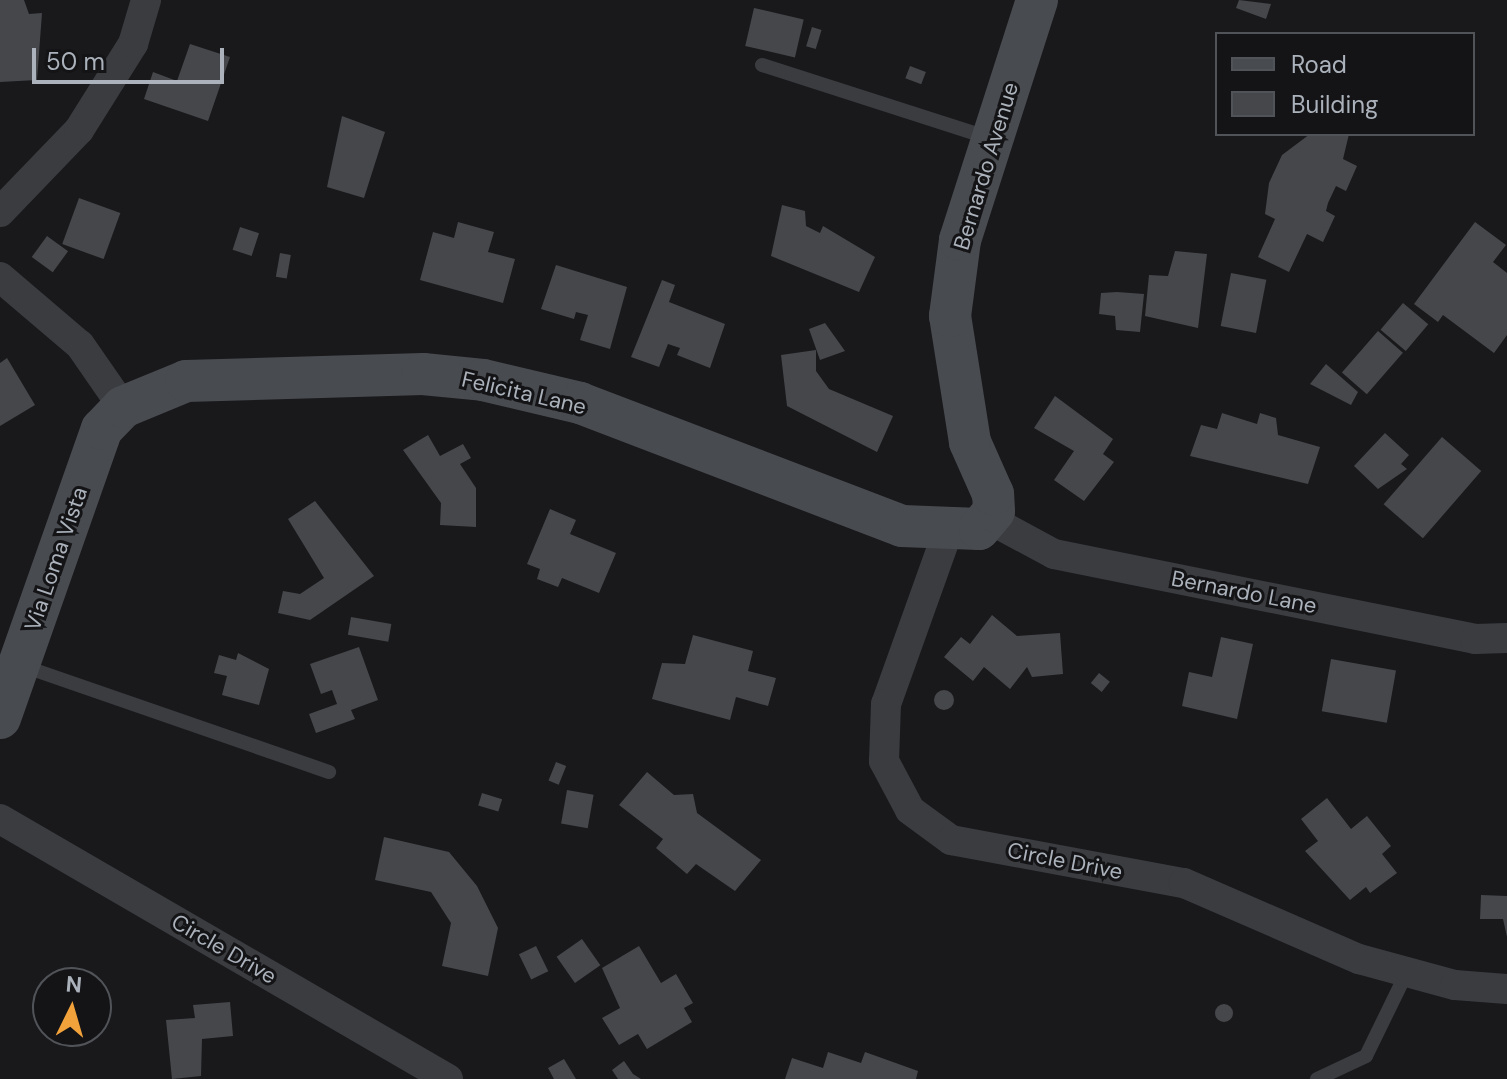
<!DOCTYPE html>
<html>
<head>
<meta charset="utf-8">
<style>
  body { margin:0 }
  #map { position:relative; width:1507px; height:1079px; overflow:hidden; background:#19191b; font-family:"DM Sans",sans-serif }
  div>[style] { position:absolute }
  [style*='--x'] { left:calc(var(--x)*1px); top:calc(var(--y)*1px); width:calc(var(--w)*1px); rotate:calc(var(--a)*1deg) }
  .building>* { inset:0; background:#45474b; transform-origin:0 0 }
  .round { border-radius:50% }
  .lane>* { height:14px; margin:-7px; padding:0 7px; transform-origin:7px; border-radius:7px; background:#3a3c40 }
  .street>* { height:30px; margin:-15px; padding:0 15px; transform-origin:15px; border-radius:15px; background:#3a3c40 }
  .secondary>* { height:42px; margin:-21px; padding:0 21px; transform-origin:21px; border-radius:21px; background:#484b50 }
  span { translate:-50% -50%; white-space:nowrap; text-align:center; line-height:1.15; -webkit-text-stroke:6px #141416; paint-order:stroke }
  .street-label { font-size:22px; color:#abb2bb }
  .legend { position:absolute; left:1215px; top:32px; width:260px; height:104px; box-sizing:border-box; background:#141416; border:2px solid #505358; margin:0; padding:10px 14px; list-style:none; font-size:24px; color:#abb2bb }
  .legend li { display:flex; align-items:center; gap:16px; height:40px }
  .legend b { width:40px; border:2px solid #505358 }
  .north { position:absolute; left:32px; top:967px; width:80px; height:80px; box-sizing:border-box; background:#141416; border:2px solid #505358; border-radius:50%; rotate:5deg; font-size:22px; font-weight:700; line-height:32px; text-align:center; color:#abb2bb }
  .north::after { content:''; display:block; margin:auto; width:28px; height:36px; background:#f2a23a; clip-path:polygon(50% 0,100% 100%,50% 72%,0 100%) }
  .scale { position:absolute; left:32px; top:48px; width:192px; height:36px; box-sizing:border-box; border:4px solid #abb2bb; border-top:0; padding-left:10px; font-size:24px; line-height:28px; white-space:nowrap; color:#abb2bb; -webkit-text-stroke:6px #141416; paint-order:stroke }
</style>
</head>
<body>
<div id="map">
  <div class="building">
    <div style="clip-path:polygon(0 0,24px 0,29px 14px,42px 13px,37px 80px,0 82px)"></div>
    <div style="clip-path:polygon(1239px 0,1271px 4px,1266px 19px,1236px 8px)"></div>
    <div style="left:754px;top:8px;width:51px;height:39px;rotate:13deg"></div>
    <div style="left:812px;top:27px;width:10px;height:20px;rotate:17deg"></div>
    <div style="clip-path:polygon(190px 44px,230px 57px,208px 121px,144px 99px,153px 72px,177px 81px)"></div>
    <div style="left:910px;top:66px;width:17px;height:13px;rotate:21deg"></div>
    <div style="clip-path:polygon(342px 116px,385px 132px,364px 198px,327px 187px)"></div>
    <div style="clip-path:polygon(1310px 134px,1349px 134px,1343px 159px,1357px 166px,1346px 191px,1336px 186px,1328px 203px,1326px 211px,1335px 216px,1323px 242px,1307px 234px,1289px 272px,1258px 257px,1275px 219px,1265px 214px,1269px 183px,1282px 155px)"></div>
    <div style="left:79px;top:198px;width:44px;height:49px;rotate:20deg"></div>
    <div style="clip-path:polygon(782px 205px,805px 211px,806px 226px,820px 233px,823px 226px,875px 257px,859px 292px,771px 256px)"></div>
    <div style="clip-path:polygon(458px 222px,494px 232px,488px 252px,515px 259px,503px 303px,420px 280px,433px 232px,454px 238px)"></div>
    <div style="clip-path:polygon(1475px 222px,1506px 245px,1493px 262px,1507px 273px,1507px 335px,1494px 353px,1443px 315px,1438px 322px,1414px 304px)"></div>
    <div style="left:240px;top:227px;width:20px;height:24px;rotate:18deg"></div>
    <div style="left:47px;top:236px;width:26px;height:26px;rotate:36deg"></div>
    <div style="clip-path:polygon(1175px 251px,1207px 254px,1198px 328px,1145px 316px,1149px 275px,1168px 276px)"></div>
    <div style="left:280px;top:253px;width:11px;height:24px;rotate:10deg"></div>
    <div style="clip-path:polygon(556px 265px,627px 287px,610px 349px,580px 340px,588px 315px,576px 312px,574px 319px,541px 309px)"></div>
    <div style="left:1231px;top:273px;width:36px;height:54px;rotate:11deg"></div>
    <div style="clip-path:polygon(662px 280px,675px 285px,669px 302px,725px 324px,710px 368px,677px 355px,680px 348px,668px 344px,659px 367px,631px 357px)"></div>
    <div style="clip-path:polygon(1117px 292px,1144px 294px,1140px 332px,1116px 330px,1115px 316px,1099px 314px,1101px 293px)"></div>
    <div style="left:1403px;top:303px;width:33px;height:35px;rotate:40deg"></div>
    <div style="clip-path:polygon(825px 323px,845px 351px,820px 360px,809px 329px)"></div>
    <div style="left:1378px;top:331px;width:33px;height:55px;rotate:41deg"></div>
    <div style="clip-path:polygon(816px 350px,816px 371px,829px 389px,893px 416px,877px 452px,787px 406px,781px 355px)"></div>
    <div style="clip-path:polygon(7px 358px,35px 405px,0 426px,0 363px)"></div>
    <div style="clip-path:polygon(1326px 364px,1358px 392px,1351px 405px,1310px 384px)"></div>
    <div style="clip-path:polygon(1055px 396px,1113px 439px,1103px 454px,1114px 462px,1084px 501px,1054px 480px,1074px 451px,1034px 428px)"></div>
    <div style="clip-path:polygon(1222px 413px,1257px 424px,1260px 413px,1276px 418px,1278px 435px,1320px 447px,1308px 484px,1190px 456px,1201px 425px,1217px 429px)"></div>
    <div style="clip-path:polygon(1385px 433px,1409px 455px,1401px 464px,1407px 469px,1378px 489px,1354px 466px)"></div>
    <div style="clip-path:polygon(428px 435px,440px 456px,463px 444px,471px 458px,460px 464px,476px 488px,476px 527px,440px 525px,441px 503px,403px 450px)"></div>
    <div style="left:1442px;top:437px;width:52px;height:89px;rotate:41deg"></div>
    <div style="clip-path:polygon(315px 501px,374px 576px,310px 620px,278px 613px,283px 591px,300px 594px,324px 578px,288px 519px)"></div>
    <div style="clip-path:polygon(550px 509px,576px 520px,570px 534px,616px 553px,599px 593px,562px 578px,558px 587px,537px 579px,540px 569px,527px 564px)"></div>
    <div style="clip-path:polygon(992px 615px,1017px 636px,1060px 633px,1063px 674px,1032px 677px,1027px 667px,1010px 689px,984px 667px,973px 681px,944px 657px,961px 637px,970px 644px)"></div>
    <div style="left:351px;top:617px;width:41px;height:18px;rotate:10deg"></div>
    <div style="clip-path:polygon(693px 635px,753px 651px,748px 671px,776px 678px,768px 706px,736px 697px,730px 720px,652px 699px,662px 663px,685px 664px)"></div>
    <div style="clip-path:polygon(1221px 637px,1253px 644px,1237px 719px,1182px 706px,1189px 672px,1212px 677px)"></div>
    <div style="clip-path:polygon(359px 647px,378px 700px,351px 710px,355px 719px,316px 733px,309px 714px,337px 704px,332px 690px,321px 694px,310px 664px)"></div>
    <div style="clip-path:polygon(238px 653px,269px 669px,259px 705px,222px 695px,227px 676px,214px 673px,219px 655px,236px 660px)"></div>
    <div style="left:1331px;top:659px;width:66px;height:53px;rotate:10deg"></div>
    <div style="left:1099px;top:673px;width:14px;height:13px;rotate:39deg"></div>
    <div class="round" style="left:934px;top:690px;width:20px;height:20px"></div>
    <div style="left:556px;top:762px;width:11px;height:20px;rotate:22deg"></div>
    <div style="clip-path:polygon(647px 772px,674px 795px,693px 794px,697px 813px,761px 860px,735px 891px,696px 864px,687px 874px,656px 848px,663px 839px,619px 805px)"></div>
    <div style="left:567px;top:790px;width:27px;height:34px;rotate:10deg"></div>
    <div style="left:482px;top:793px;width:21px;height:13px;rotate:17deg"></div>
    <div style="clip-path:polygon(1327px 798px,1351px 829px,1367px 816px,1391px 846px,1382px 854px,1397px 873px,1370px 893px,1366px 887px,1350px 900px,1305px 851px,1318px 841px,1301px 819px)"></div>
    <div style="clip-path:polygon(384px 837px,449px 852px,477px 886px,498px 928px,488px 976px,442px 966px,451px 923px,431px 892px,375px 880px)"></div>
    <div style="clip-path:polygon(1481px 895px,1507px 896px,1507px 937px,1503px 919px,1480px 919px)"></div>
    <div style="left:582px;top:939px;width:32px;height:31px;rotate:55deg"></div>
    <div style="left:536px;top:946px;width:28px;height:19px;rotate:64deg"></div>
    <div style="clip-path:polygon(639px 946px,661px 983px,676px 974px,693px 1003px,684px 1008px,692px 1022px,647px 1049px,638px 1034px,619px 1045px,602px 1018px,620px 1008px,602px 968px)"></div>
    <div style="clip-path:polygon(230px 1002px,233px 1036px,202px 1039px,201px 1076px,172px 1079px,166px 1020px,195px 1018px,193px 1005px)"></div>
    <div class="round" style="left:1215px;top:1004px;width:18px;height:18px"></div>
    <div style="clip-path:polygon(828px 1052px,861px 1063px,865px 1052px,918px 1071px,916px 1079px,785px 1079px,792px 1058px,823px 1068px)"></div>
    <div style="clip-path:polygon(564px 1059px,576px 1079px,554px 1079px,548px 1068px)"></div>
    <div style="clip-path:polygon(624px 1061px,633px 1074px,641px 1079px,618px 1079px,612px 1070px)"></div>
  </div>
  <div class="lane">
    <div style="--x:762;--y:65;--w:238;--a:17.8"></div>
    <div style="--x:23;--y:666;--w:324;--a:19.1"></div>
    <div style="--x:1317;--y:1079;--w:54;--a:-25.1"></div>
    <div style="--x:1366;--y:1056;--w:93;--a:-64"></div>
  </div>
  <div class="street">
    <div style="--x:0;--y:212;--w:114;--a:-46.1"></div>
    <div style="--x:79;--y:130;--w:102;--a:-57.9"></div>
    <div style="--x:133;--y:44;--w:46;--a:-73.5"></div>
    <div style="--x:0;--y:277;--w:105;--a:40.4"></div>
    <div style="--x:80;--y:345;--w:75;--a:55.3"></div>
    <div style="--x:989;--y:519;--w:74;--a:28.3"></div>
    <div style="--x:1054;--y:554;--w:429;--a:11.4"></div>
    <div style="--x:1475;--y:639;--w:32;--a:-2"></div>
    <div style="--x:948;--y:531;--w:184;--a:109.7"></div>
    <div style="--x:886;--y:704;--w:57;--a:92"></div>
    <div style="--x:884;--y:761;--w:55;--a:62"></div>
    <div style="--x:910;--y:810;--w:51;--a:36.2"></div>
    <div style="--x:951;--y:840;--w:237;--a:10.5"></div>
    <div style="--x:1184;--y:883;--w:191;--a:23.5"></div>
    <div style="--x:1359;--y:959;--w:99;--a:15.2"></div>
    <div style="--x:1455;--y:985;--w:52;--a:4.4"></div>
    <div style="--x:0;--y:819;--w:518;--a:30.13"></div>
  </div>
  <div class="secondary">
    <div style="--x:0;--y:718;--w:306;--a:-70.6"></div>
    <div style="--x:102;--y:429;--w:30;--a:-46"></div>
    <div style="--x:123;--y:407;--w:68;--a:-22.4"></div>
    <div style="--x:186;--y:381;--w:237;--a:-1.7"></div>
    <div style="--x:423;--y:374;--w:60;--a:5.7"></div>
    <div style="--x:483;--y:380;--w:100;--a:13.3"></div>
    <div style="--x:580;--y:403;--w:345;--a:20.9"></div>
    <div style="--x:902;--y:526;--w:77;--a:2.2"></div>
    <div style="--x:979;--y:529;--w:23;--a:-50"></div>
    <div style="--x:994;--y:511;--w:17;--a:-93"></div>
    <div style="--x:993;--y:494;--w:57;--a:-113.9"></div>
    <div style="--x:970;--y:442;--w:128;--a:-99"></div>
    <div style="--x:950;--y:316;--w:77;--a:-82.5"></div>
    <div style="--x:960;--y:240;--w:252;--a:-72.2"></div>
  </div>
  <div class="street-label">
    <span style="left:986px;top:166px;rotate:-73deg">Bernardo Avenue</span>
    <span style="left:524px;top:393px;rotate:13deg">Felicita Lane</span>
    <span style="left:56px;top:559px;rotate:-71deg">Via Loma Vista</span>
    <span style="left:1244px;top:592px;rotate:11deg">Bernardo Lane</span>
    <span style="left:1065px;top:861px;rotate:11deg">Circle Drive</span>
    <span style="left:224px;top:949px;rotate:30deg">Circle Drive</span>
  </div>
  <ul class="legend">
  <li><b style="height:10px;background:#484b50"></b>Road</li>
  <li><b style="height:22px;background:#45474b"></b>Building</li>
  </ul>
  <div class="north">N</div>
  <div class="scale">50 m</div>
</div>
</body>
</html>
